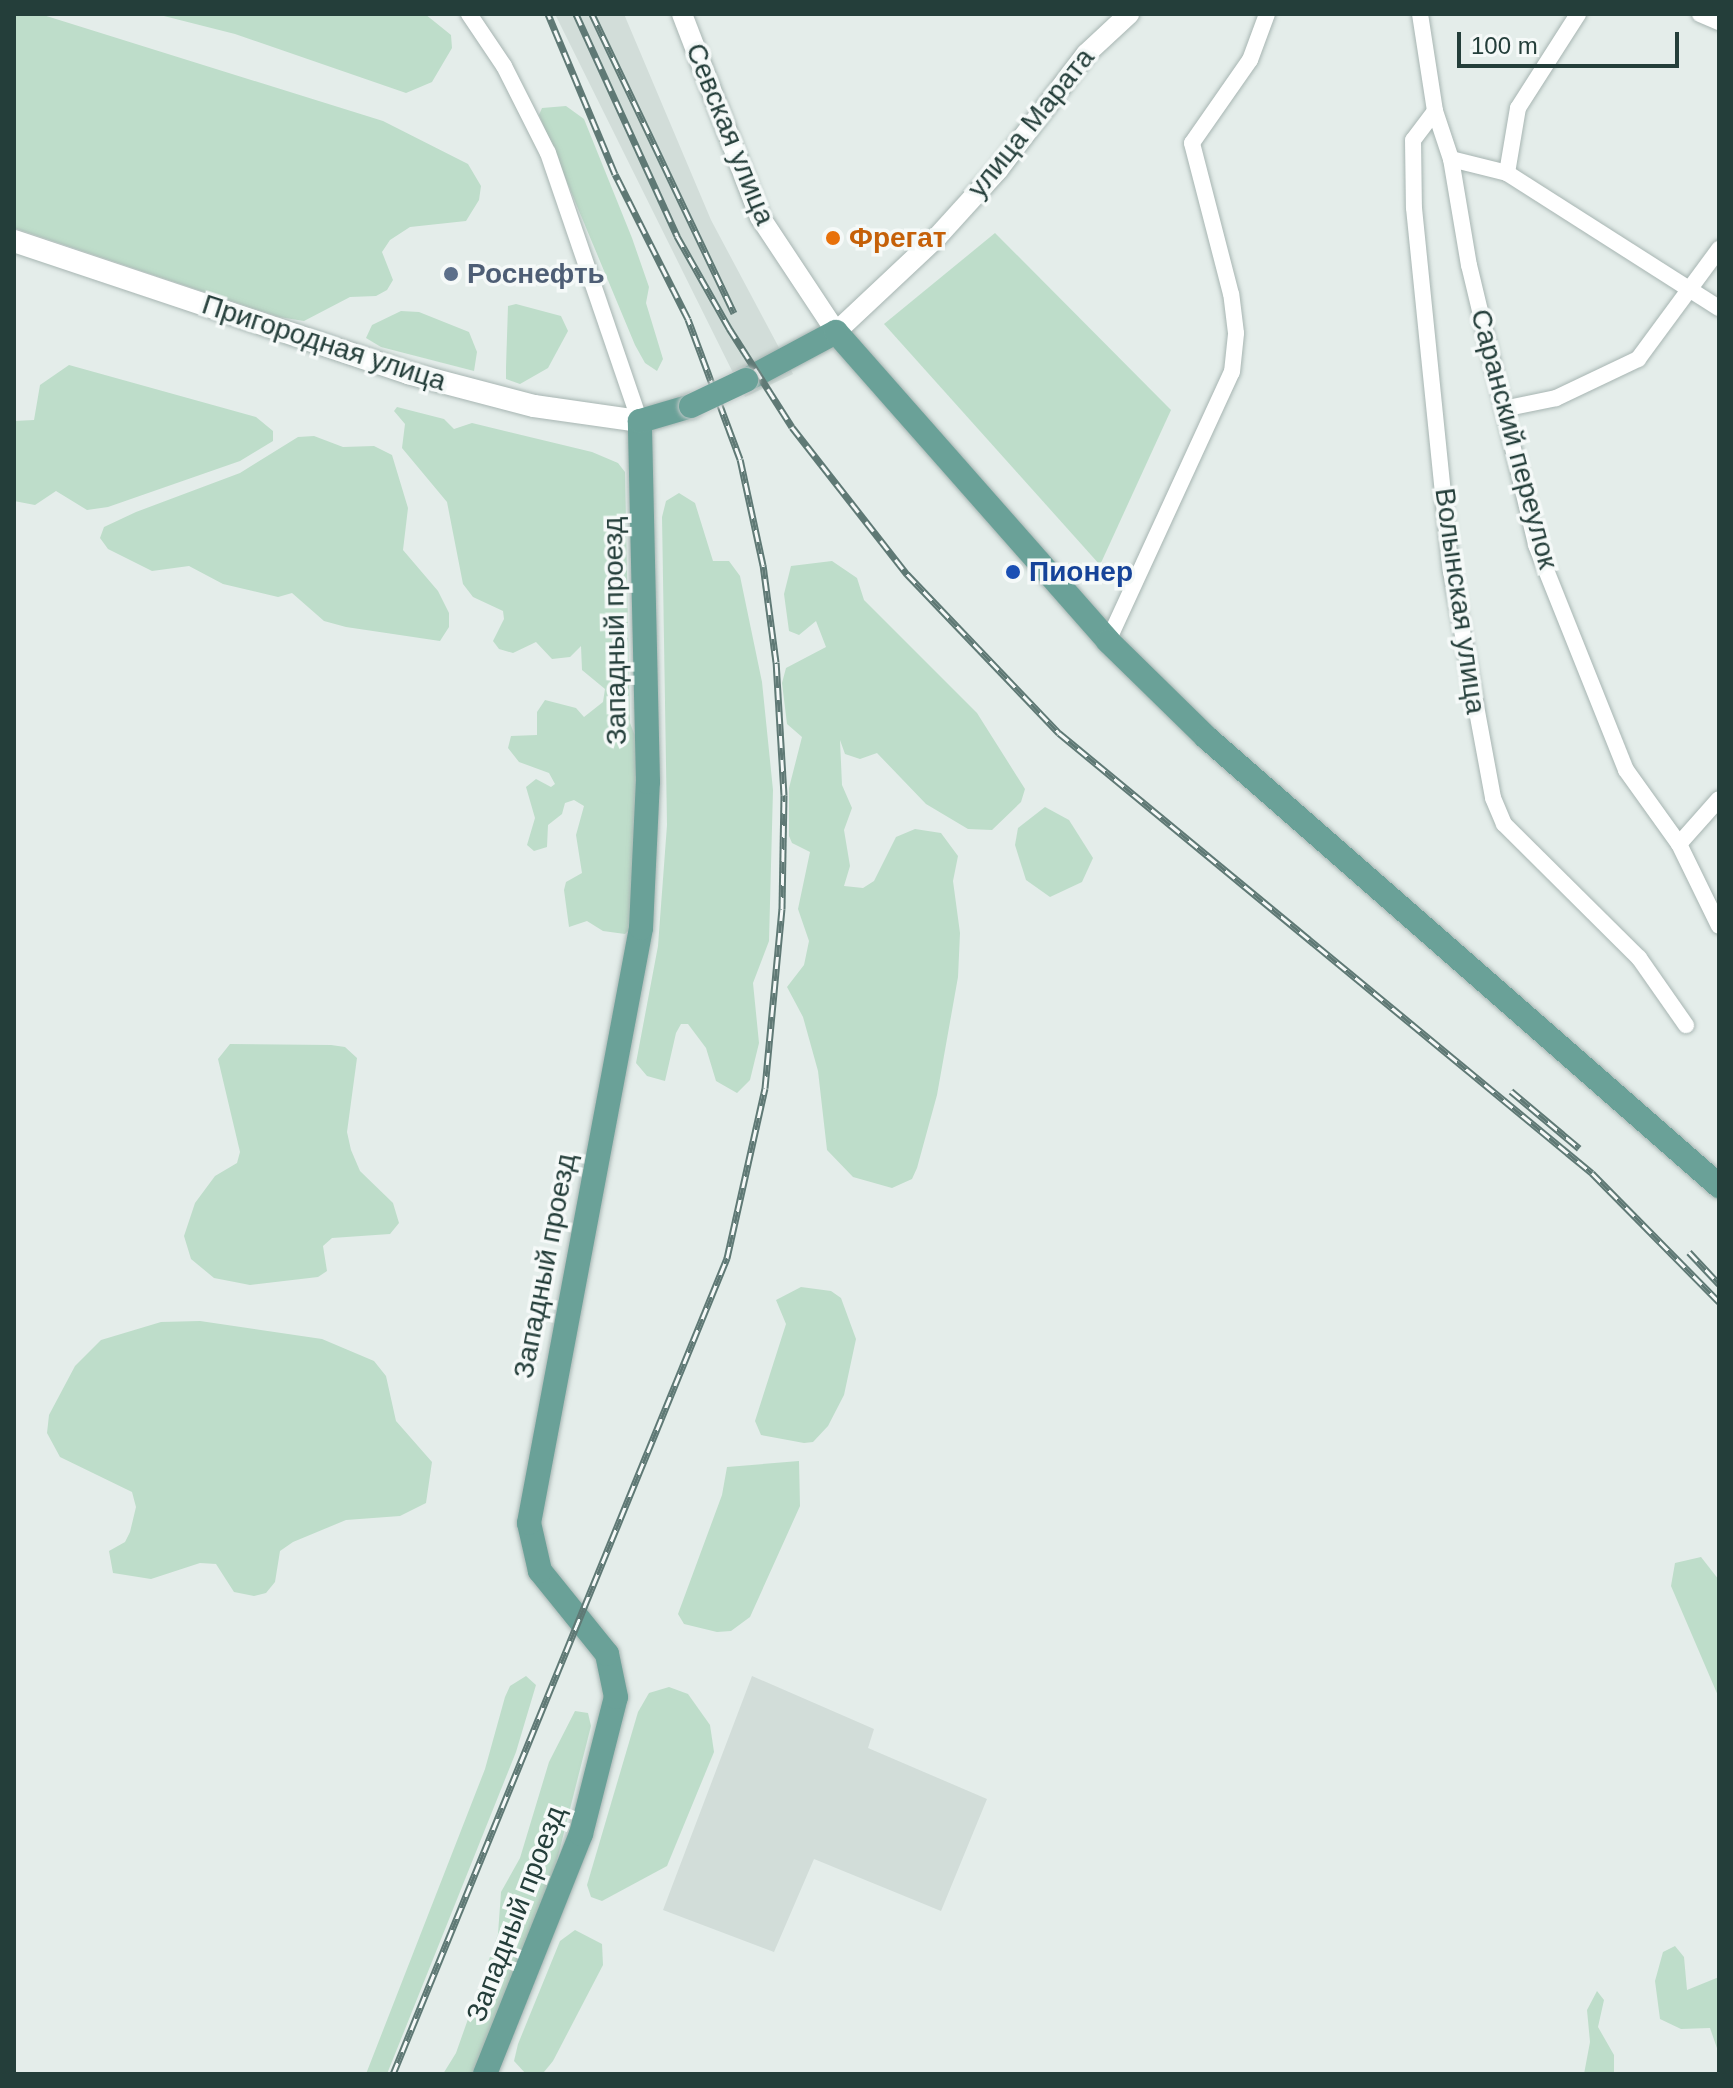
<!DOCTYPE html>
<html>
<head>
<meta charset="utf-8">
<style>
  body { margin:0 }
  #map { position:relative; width:1733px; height:2088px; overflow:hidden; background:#e4edea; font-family:Helvetica,sans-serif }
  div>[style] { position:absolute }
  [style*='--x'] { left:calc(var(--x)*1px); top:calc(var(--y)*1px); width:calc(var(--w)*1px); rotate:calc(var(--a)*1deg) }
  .built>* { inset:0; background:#d2ddd9 }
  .green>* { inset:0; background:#beddca }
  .roads { filter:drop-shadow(0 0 2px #a7b5b2) drop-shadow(0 0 2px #a7b5b2) }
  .minor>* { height:16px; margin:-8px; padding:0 8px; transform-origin:8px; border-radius:8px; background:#fff }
  .tertiary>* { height:20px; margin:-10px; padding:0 10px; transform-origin:10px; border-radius:10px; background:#fff }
  .secondary>* { height:22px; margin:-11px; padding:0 11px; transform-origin:11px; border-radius:11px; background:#fff }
  .primary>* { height:24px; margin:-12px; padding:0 12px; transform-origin:12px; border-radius:12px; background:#6aa198 }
  .rail>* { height:7px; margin-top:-3.5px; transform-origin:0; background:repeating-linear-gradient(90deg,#f5f9f8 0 12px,#5f7975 0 24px); box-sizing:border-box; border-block:2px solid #5f7975 }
  .bridges { filter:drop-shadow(0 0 2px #c2c9c8) drop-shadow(0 0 2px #c2c9c8) }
  .primary-bridge>* { height:24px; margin:-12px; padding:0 12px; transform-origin:12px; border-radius:12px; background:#6aa198 }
  .dots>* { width:22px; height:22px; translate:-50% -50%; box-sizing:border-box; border:4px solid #f5f9f8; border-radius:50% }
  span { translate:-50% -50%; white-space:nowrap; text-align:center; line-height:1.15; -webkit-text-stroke:7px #f5f9f8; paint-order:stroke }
  .street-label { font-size:28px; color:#243e3a }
  .food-label { font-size:28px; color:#c56008; font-weight:700 }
  .left { translate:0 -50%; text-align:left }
  .service-label { font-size:28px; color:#4e5e75; font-weight:700 }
  .transit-label { font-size:28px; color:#164399; font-weight:700 }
  .frame { position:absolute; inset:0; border:16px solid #243e3a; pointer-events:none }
  .scale { position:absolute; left:1457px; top:32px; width:222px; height:36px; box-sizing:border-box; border:4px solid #243e3a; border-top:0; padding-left:10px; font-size:24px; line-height:28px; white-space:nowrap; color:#243e3a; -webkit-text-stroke:6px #f5f9f8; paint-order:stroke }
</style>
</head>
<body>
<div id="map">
  <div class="built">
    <div style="clip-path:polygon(555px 14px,624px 14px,711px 220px,793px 374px,745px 397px)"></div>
    <div style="clip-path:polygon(752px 1676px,874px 1729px,868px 1748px,987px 1799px,941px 1911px,814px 1859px,774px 1952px,663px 1910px)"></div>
  </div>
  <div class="green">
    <div style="clip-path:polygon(14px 14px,40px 14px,383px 121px,468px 164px,481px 186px,479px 200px,466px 221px,410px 227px,390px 240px,382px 252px,393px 280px,387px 290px,376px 296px,350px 297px,304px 321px,279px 317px,14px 228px)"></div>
    <div style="clip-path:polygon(156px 14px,425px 14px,451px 35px,452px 48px,432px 82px,406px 93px,235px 34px)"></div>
    <div style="clip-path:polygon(566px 106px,584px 119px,632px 238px,649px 287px,646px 303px,663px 359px,657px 371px,645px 363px,635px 345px,539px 115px,542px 108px)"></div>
    <div style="clip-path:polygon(995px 233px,1171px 410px,1100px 565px,884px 324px)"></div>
    <div style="clip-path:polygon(516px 304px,561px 316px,568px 331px,548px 368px,520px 384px,506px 379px,506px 367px,508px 306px)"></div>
    <div style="clip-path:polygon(401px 311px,419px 312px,469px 332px,477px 352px,474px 371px,381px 347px,366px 338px,372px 325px)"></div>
    <div style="clip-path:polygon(69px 365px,256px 417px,273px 431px,273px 441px,240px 461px,108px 507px,87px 510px,56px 491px,35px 505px,14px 501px,14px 421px,34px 420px,40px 385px)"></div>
    <div style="clip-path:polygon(397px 407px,444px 419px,454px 429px,472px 423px,592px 452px,618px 463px,625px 472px,630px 723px,639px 746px,631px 928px,625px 934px,603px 931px,587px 921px,569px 927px,564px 890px,566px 882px,582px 873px,576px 835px,584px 806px,574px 800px,565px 803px,562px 814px,548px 825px,547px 847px,534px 851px,527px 845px,535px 818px,526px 787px,536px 779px,551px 787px,555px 784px,549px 773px,519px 762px,508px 748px,511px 736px,537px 735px,537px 712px,545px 700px,576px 708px,584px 717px,603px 702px,605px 689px,582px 670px,581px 646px,570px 657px,552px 659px,536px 642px,513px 653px,499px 649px,493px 641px,504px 619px,503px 611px,473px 597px,463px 584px,447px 502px,402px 448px,405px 424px,394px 411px)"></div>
    <div style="clip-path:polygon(314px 436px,343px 447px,374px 446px,392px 455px,408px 508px,403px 550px,438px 591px,449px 613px,449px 627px,440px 641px,346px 627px,324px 621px,292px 593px,278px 597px,223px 584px,189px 566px,152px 571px,108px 549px,100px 538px,104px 527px,136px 512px,240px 473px,298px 437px)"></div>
    <div style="clip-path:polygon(679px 493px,695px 503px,713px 561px,729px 561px,740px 576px,762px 682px,773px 790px,769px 941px,753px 983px,759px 1043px,750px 1080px,737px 1093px,716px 1081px,706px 1048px,688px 1024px,681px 1024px,676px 1033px,665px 1081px,647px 1076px,636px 1063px,658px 946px,667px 825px,662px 517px,666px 501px)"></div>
    <div style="clip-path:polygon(832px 561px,857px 578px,864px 600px,977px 713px,1025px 789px,1021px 802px,992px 830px,968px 829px,926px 804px,877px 753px,860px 759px,845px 754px,840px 740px,842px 785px,852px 808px,844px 830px,850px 866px,844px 886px,863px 888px,874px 881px,896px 837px,915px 829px,941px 833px,958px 856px,953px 881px,960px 933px,958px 977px,937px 1095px,917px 1168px,912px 1179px,892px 1188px,853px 1177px,827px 1150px,818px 1071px,803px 1017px,787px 987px,804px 965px,809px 941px,798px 909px,810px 852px,792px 843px,789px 836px,789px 788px,802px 737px,787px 724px,782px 683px,786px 668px,826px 647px,816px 621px,799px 635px,789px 631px,784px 594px,791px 566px)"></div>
    <div style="clip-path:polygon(1045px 807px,1069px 820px,1093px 858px,1082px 882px,1050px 897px,1026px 880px,1015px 845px,1018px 828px)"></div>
    <div style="clip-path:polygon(230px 1044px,331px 1045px,345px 1047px,357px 1058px,347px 1132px,351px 1150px,360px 1171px,393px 1203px,399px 1223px,390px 1234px,332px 1238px,323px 1246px,327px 1271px,318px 1277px,250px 1285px,214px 1278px,191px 1259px,184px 1236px,195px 1203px,215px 1176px,237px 1163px,240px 1152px,218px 1059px)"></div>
    <div style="clip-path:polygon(801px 1287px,831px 1291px,841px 1298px,856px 1339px,844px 1395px,828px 1426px,813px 1442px,804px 1443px,761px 1435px,755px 1421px,786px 1324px,776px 1300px)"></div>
    <div style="clip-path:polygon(200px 1321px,322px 1339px,374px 1361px,386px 1376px,396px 1421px,432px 1462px,426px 1503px,400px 1516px,346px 1520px,293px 1542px,280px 1551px,275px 1582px,266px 1593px,254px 1596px,234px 1592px,216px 1564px,200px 1563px,151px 1579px,113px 1573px,109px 1551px,125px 1542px,130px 1532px,136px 1507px,132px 1492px,60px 1457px,47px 1433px,49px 1415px,75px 1366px,101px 1340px,161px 1322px)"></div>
    <div style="clip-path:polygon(799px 1461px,800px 1506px,750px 1617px,731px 1631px,717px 1632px,684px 1624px,678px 1614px,722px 1495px,727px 1467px)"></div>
    <div style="clip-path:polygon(1701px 1557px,1719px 1580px,1719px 1698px,1671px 1586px,1675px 1563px)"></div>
    <div style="clip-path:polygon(526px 1676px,536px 1685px,516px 1752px,387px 2074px,366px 2074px,485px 1769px,505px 1697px,510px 1686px)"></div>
    <div style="clip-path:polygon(669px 1687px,688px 1694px,710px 1725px,714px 1752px,667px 1866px,602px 1901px,591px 1897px,587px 1885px,638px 1712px,649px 1693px)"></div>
    <div style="clip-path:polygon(575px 1711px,588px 1713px,591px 1726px,553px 1876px,475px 2074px,443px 2074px,456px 2053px,498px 1934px,501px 1892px,520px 1858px,549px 1762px)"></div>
    <div style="clip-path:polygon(575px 1930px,602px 1944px,603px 1965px,553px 2061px,544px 2072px,526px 2074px,514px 2061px,518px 2044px,560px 1941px)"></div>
    <div style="clip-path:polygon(1675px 1946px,1684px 1957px,1687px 1990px,1719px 1977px,1719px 2054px,1710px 2028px,1681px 2029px,1660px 2019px,1655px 1981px,1663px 1952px)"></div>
    <div style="clip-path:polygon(1597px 1991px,1604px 2000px,1598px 2027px,1614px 2055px,1614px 2074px,1584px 2074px,1590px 2042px,1587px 2010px)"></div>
  </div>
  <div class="roads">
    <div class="minor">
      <div style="--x:469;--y:14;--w:63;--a:56.1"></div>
      <div style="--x:504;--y:66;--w:97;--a:63.2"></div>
      <div style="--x:548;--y:153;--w:283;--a:71.1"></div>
      <div style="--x:1420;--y:14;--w:98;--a:81.2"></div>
      <div style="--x:1435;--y:111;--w:51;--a:71.6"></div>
      <div style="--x:1451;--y:159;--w:108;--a:80.4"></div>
      <div style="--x:1469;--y:265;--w:288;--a:76.5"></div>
      <div style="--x:1536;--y:545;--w:242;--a:68.2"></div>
      <div style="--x:1626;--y:770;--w:91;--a:54.4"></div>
      <div style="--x:1679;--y:844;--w:91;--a:64"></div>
      <div style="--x:1700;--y:14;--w:21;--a:23"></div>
      <div style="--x:1435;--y:111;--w:36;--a:127"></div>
      <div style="--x:1413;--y:140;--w:68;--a:89.2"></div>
      <div style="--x:1414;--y:208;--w:365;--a:84.2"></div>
      <div style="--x:1451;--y:571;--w:231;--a:79.5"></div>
      <div style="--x:1493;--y:798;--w:28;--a:67"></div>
      <div style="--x:1504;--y:824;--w:190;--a:44.8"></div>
      <div style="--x:1639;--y:958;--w:82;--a:55"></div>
      <div style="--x:1451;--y:159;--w:58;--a:14"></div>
      <div style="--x:1507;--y:173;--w:251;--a:32.5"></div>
      <div style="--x:1507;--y:173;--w:66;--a:-80.4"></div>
      <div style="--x:1518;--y:108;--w:112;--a:-57.4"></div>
      <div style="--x:1503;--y:409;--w:54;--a:-11.7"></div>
      <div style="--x:1556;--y:398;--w:91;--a:-25.4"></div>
      <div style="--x:1638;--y:359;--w:137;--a:-53.6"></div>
      <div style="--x:1108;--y:641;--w:296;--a:-65.3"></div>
      <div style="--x:1232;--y:372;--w:39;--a:-84"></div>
      <div style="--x:1236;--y:333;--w:39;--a:-97"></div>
      <div style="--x:1231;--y:294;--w:156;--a:-104.5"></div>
      <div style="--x:1192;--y:143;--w:101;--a:-55.1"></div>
      <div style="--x:1250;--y:60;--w:49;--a:-69.7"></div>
      <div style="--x:1679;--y:844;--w:60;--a:-48.4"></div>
    </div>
    <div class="tertiary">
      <div style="--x:682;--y:14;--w:217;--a:69"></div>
      <div style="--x:760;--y:217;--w:138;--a:56.5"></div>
      <div style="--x:836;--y:332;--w:139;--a:-43.2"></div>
      <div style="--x:937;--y:237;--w:91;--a:-47.7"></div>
      <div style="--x:998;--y:170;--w:146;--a:-52.8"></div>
      <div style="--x:1086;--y:54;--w:59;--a:-42.9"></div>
    </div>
    <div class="secondary">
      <div style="--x:14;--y:241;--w:416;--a:18.5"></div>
      <div style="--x:408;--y:373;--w:130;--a:14.7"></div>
      <div style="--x:534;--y:406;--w:107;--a:8.1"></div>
    </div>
    <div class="primary">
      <div style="--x:746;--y:380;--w:102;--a:-28.1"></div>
      <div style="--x:836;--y:332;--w:412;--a:48.6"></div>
      <div style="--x:1108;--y:641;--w:137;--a:44.4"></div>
      <div style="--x:1206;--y:737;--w:682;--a:41.19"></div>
      <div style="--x:485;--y:2074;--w:258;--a:-68.2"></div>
      <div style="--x:581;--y:1834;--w:141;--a:-75.7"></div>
      <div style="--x:616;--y:1697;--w:44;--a:-101.8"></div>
      <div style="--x:607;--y:1654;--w:107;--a:-128.9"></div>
      <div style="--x:540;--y:1571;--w:49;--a:-102.9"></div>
      <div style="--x:529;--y:1523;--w:605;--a:-79.34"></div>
      <div style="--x:641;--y:928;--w:146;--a:-87.3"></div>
      <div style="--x:648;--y:782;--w:361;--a:-91.3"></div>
      <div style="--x:640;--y:421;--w:53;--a:-16.4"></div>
    </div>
  </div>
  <div class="rail">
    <div style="--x:576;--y:14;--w:244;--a:65.5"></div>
    <div style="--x:677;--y:236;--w:106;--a:60.5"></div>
    <div style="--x:729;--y:328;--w:117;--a:57.5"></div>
    <div style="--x:792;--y:427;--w:187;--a:52"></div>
    <div style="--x:907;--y:574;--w:220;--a:46.3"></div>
    <div style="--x:1059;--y:733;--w:691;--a:39.54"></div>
    <div style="--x:1592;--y:1173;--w:181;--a:45.4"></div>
    <div style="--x:592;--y:14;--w:331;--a:64.6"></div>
    <div style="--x:1511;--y:1091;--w:89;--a:40"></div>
    <div style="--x:1689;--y:1252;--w:44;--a:46.8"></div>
    <div style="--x:393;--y:2074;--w:882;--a:-67.74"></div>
    <div style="--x:727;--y:1258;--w:174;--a:-77.4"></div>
    <div style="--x:765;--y:1088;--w:180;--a:-84.6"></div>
    <div style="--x:782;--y:909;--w:114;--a:-89"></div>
    <div style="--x:784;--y:795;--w:133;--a:-93.4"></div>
    <div style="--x:776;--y:662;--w:98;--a:-97.6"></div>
    <div style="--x:763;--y:565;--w:108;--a:-102.2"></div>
    <div style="--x:740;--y:459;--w:149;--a:-110.4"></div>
    <div style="--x:688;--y:319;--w:162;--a:-116.7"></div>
    <div style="--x:615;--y:174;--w:173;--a:-112.7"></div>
  </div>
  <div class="bridges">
    <div class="primary-bridge">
      <div style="--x:691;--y:406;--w:61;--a:-25.3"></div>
    </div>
  </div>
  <div class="dots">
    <div style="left:833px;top:238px;background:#e8710a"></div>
    <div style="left:451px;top:274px;background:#5c6f8a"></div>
    <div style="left:1013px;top:572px;background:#1a4fb4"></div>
  </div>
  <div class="street-label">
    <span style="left:1031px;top:123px;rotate:-51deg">улица Марата</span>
    <span style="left:730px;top:134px;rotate:68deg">Севская улица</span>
    <span style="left:324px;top:343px;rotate:18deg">Пригородная улица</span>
    <span style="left:1514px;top:439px;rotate:75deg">Саранский переулок</span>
    <span style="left:1460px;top:601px;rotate:82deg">Волынская улица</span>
    <span style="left:615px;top:631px;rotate:-91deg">Западный проезд</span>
    <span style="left:545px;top:1266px;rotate:-79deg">Западный проезд</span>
    <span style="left:516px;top:1914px;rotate:-69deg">Западный проезд</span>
  </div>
  <div class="food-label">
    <span class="left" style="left:849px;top:238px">Фрегат</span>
  </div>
  <div class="service-label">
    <span class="left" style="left:467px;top:274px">Роснефть</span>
  </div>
  <div class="transit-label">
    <span class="left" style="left:1029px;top:572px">Пионер</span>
  </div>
  <div class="frame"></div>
  <div class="scale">100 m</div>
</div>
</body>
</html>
